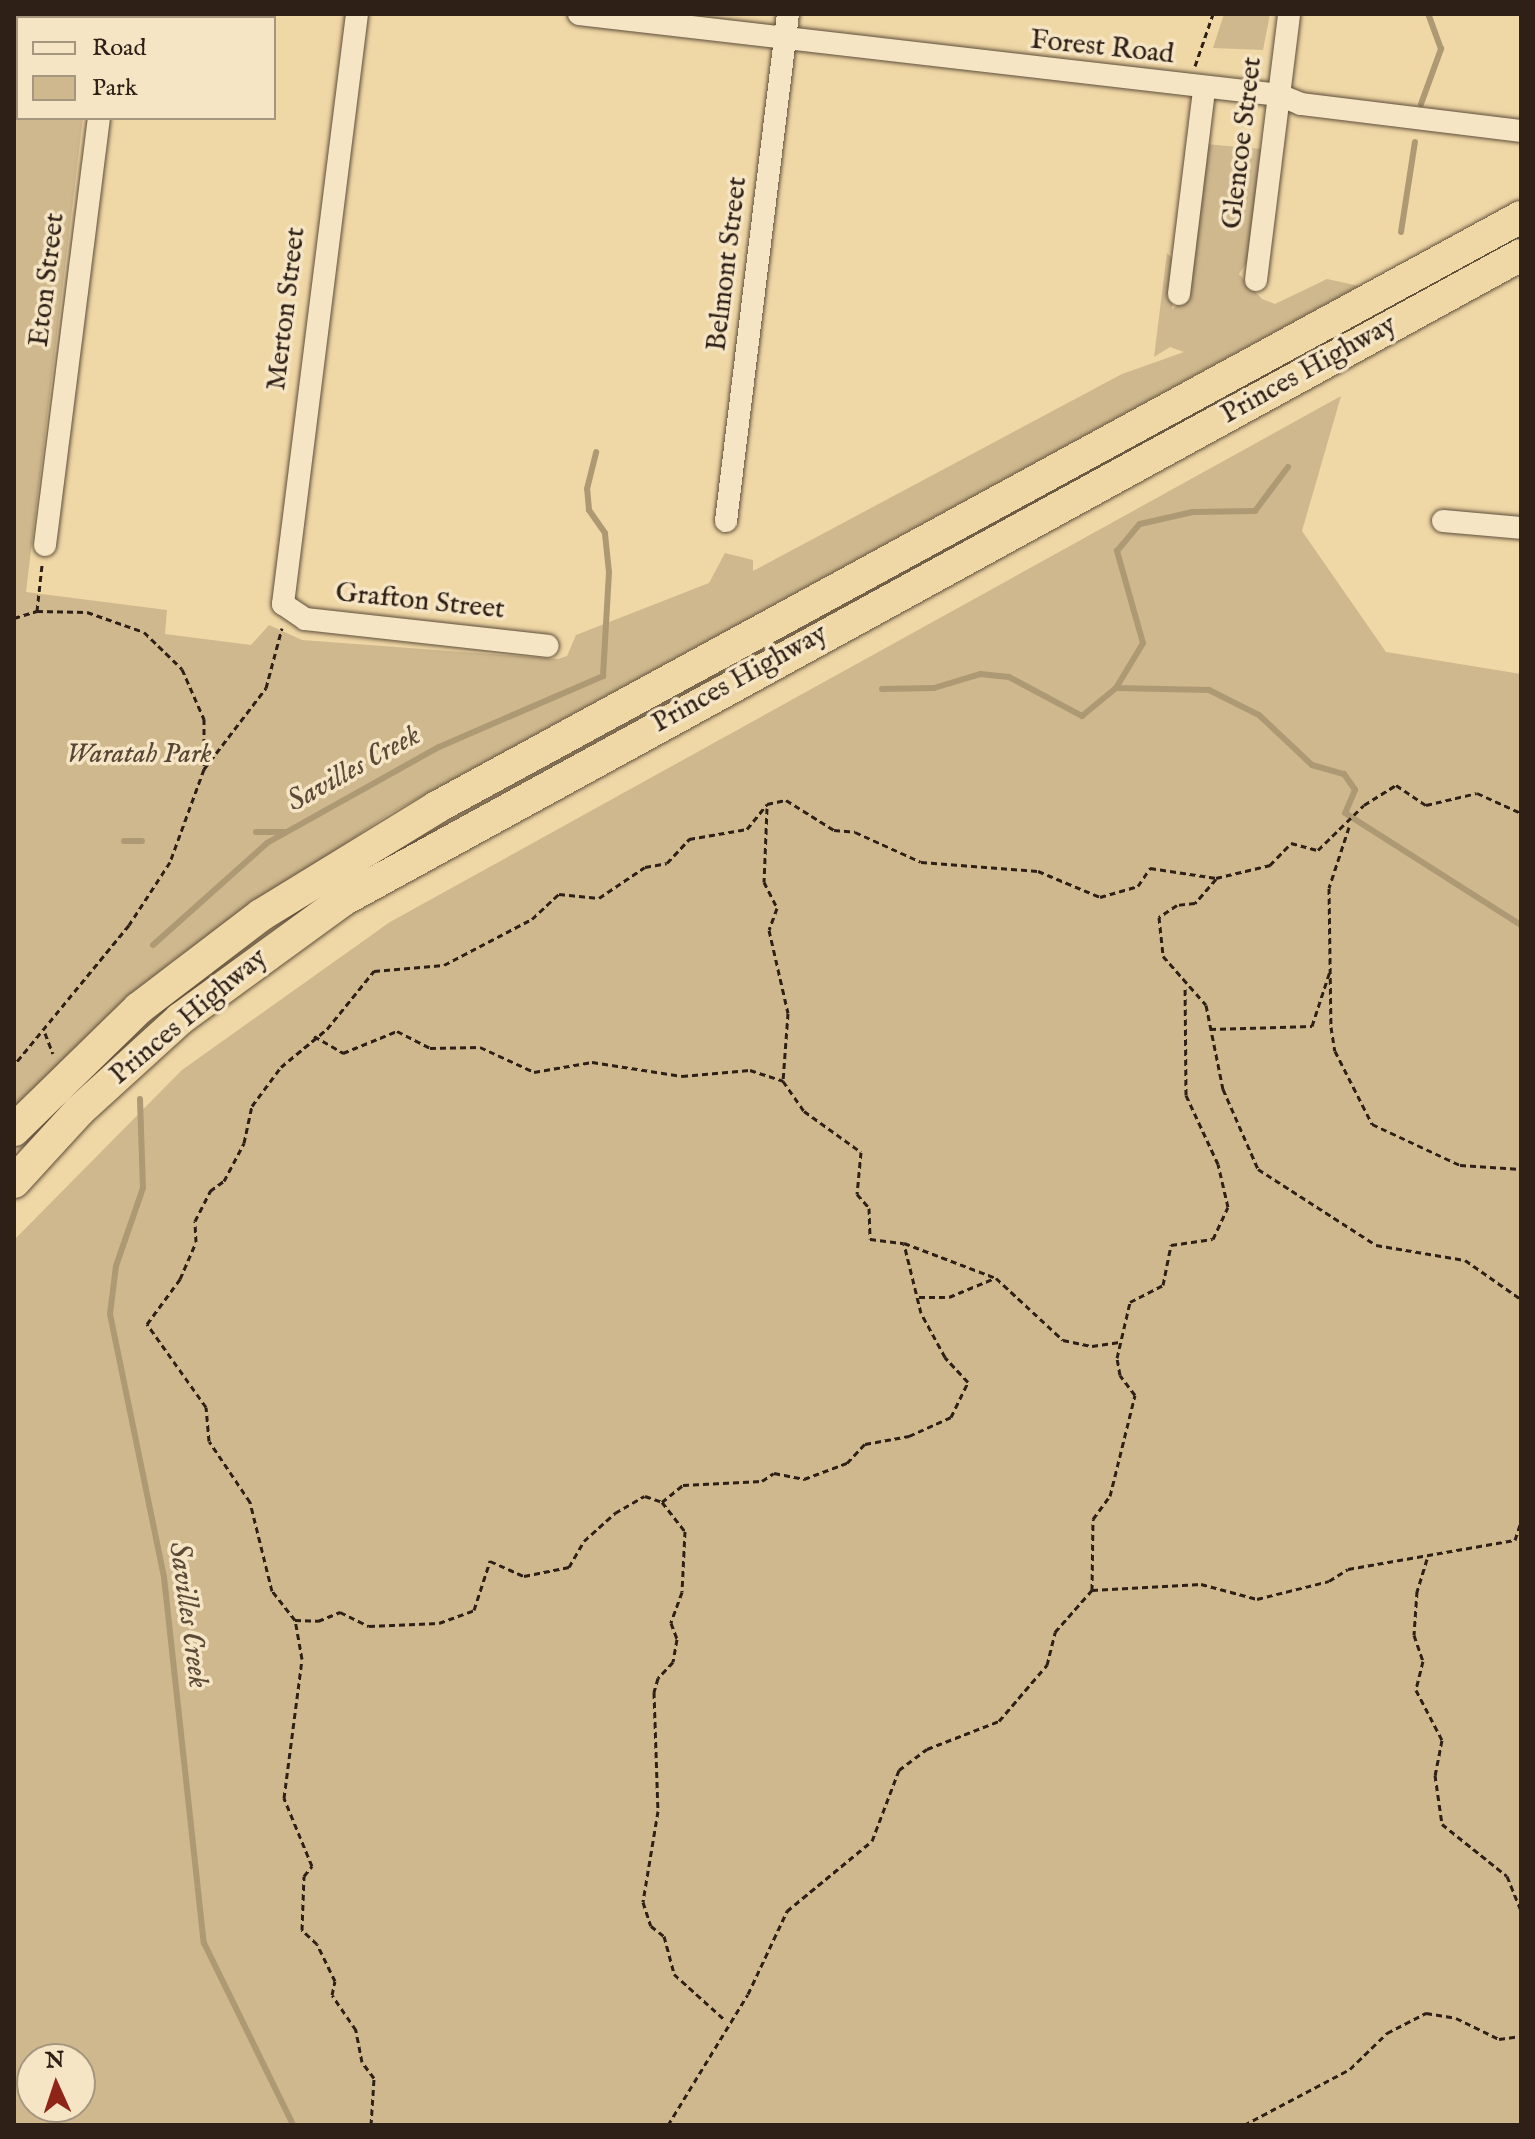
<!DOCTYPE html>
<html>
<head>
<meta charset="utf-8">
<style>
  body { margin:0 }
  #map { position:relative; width:1535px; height:2139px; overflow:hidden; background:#f0d7a6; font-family:"IM FELL English",serif }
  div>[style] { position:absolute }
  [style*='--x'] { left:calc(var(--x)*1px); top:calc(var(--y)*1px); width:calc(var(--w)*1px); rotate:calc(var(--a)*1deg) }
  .green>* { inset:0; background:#cfb88e }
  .stream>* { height:6px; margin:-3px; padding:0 3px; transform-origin:3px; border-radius:3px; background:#ae9975 }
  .path>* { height:3px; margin-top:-1.5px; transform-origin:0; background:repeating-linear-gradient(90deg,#2e2017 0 6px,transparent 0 10px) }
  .roads { filter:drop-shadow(0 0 2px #5e4e3b) drop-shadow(0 0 2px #5e4e3b) }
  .minor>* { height:22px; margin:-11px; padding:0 11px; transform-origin:11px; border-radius:11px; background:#f5e5c5 }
  .highway>* { height:32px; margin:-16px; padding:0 16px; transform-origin:16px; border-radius:16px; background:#f0d7a6 }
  span { translate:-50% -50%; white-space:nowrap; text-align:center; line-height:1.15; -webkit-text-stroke:7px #f5e5c5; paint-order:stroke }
  .street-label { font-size:28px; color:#2e2017 }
  .park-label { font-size:28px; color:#564635; font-style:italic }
  .water-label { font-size:30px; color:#5b4a38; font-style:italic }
  .frame { position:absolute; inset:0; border:16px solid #2e2017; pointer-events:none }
  .legend { position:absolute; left:16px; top:16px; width:260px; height:104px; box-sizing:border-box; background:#f5e5c5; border:2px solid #a5967f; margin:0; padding:10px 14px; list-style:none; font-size:24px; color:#2e2017 }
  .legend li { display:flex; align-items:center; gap:16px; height:40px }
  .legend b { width:40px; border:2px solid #a5967f }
  .north { position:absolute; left:16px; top:2043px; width:80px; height:80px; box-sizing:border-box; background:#f5e5c5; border:2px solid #a5967f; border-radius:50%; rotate:357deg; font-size:22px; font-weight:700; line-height:32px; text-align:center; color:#2e2017 }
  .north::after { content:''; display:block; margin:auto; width:28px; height:36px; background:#8f2418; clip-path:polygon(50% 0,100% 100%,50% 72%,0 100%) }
</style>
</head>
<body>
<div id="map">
  <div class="green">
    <div style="clip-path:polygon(14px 14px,96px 14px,18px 18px,18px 118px,83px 118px,26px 592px,167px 610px,165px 634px,251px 645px,269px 625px,302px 640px,558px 659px,567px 656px,576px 635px,709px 583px,725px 553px,753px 560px,753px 571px,1122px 374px,1184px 352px,1170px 347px,1154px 357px,1167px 253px,1177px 263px,1172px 309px,1182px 303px,1205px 144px,1263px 149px,1253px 253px,1239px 274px,1262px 299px,1275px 304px,1327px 279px,1359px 286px,389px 814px,170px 963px,14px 1110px)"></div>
    <div style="clip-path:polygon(1224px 14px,1270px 14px,1263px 50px,1213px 48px)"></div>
    <div style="clip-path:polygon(evenodd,1341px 396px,1302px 531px,1386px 652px,1521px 674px,1521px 2125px,14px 2125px,14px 1240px,182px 1070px,390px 922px,1341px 396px,80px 2059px,80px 2107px,32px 2107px,32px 2059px,80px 2059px)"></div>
  </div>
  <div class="stream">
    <div style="--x:1421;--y:104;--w:59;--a:-70"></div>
    <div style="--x:1441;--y:49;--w:35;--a:-110"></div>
    <div style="--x:1401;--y:232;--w:91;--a:-81.2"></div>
    <div style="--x:1116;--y:688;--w:52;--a:-59"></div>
    <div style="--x:1143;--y:643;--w:96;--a:-105.8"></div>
    <div style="--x:1117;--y:551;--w:35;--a:-50"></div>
    <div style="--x:1140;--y:524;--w:54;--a:-12.8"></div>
    <div style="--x:1193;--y:512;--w:62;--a:-0.9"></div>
    <div style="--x:1255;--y:511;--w:55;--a:-53.1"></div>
    <div style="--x:882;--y:689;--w:52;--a:-1.1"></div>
    <div style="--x:934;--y:688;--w:48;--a:-16.9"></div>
    <div style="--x:980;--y:674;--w:29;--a:6"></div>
    <div style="--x:1009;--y:677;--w:83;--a:28.1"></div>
    <div style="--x:1082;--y:716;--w:44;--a:-39.5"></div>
    <div style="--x:1116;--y:688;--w:93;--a:1.2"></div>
    <div style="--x:1209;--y:690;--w:56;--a:26.6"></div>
    <div style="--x:1259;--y:715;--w:73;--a:43.3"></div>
    <div style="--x:1312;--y:765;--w:33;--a:16"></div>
    <div style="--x:1344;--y:774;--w:19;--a:55"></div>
    <div style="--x:1355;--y:790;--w:25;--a:113"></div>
    <div style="--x:1345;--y:813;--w:209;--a:32.5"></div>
    <div style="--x:256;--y:832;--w:28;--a:0"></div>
    <div style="--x:124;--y:841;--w:18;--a:0"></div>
    <div style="--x:153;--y:945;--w:153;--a:-41.8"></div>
    <div style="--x:267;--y:843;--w:197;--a:-29.2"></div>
    <div style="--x:439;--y:747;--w:179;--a:-23.4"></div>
    <div style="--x:603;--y:676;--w:104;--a:-86.7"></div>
    <div style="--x:609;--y:572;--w:39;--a:-96"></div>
    <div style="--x:605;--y:533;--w:28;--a:-125"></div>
    <div style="--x:589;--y:510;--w:21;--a:-95"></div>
    <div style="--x:587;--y:489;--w:38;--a:-76"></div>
    <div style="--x:140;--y:1099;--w:89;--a:88.1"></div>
    <div style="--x:143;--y:1188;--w:83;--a:109.1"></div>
    <div style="--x:116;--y:1266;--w:48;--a:97.1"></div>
    <div style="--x:110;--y:1314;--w:268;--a:78.4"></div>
    <div style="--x:164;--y:1577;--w:368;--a:83.8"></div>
    <div style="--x:204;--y:1943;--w:203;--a:63.9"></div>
  </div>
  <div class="path">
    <div style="--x:1195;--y:66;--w:55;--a:-70.9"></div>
    <div style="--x:37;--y:611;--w:46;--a:-83.8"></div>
    <div style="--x:14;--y:618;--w:24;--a:-17"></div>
    <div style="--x:37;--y:611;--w:50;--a:1.1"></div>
    <div style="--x:87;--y:612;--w:60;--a:19.3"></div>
    <div style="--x:144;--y:632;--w:53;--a:44.2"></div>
    <div style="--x:182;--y:669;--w:55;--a:66.3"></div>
    <div style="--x:204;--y:719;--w:50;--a:90"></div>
    <div style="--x:204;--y:769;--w:99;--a:110.1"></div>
    <div style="--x:170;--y:862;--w:75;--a:123.1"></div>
    <div style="--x:129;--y:925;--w:181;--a:129.4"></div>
    <div style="--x:204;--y:769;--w:102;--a:-52.6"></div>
    <div style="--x:266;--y:688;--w:62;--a:-75.1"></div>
    <div style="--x:767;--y:808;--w:74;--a:92.3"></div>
    <div style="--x:764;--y:882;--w:29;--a:63"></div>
    <div style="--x:777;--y:908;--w:23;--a:110"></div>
    <div style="--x:769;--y:930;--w:85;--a:77.1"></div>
    <div style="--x:788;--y:1013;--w:68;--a:94.2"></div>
    <div style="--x:1349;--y:827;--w:64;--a:108.2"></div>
    <div style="--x:1329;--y:888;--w:139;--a:89.2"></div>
    <div style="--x:1331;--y:1027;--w:24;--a:81"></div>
    <div style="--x:1335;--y:1051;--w:82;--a:63.1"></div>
    <div style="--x:1372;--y:1124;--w:97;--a:25"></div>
    <div style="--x:1460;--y:1165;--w:61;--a:3.8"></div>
    <div style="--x:1216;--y:879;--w:32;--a:131"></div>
    <div style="--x:1195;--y:903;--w:18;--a:174"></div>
    <div style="--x:1177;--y:905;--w:22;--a:146"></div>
    <div style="--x:1159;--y:917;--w:39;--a:84"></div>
    <div style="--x:1163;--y:956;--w:65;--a:48.7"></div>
    <div style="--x:1206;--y:1005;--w:86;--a:78.6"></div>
    <div style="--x:1223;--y:1089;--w:87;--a:66.4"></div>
    <div style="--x:1258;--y:1169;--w:140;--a:32.8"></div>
    <div style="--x:1376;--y:1245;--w:90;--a:9.6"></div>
    <div style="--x:1465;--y:1260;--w:68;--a:34.9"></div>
    <div style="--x:1210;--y:1029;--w:102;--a:-1.7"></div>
    <div style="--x:1312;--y:1026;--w:58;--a:-71.9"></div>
    <div style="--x:45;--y:1033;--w:22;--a:69"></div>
    <div style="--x:314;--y:1036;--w:34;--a:30"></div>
    <div style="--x:343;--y:1053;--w:58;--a:-22.2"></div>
    <div style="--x:397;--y:1031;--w:37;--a:27"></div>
    <div style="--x:430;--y:1048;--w:50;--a:-1.1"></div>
    <div style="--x:480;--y:1047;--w:60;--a:24.8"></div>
    <div style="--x:534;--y:1072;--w:59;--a:-9.8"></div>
    <div style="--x:592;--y:1062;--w:91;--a:8.8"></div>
    <div style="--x:682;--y:1076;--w:68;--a:-5"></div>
    <div style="--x:750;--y:1070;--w:35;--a:18"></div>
    <div style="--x:783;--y:1081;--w:37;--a:55"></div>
    <div style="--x:804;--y:1111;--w:70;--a:35.7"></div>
    <div style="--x:861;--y:1152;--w:42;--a:95.4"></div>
    <div style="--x:857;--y:1194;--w:18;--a:49"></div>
    <div style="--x:869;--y:1208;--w:31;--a:88"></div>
    <div style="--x:870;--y:1239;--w:34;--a:7"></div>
    <div style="--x:904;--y:1243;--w:98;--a:20.8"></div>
    <div style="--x:996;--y:1278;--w:91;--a:42.8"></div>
    <div style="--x:1063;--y:1340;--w:30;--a:12"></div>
    <div style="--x:1092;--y:1346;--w:28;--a:-8"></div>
    <div style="--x:919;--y:1297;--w:30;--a:0"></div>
    <div style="--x:949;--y:1297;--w:50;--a:-22.4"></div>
    <div style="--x:662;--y:1502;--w:27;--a:-39"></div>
    <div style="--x:683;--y:1485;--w:79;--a:-2.9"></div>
    <div style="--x:762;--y:1481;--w:14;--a:-34"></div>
    <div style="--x:774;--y:1473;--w:31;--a:11"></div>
    <div style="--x:804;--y:1479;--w:46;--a:-20.4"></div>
    <div style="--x:847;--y:1463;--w:26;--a:-47"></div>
    <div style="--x:865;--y:1444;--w:45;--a:-10.3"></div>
    <div style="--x:909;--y:1436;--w:46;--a:-24.3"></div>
    <div style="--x:951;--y:1417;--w:39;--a:-64"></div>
    <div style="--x:968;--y:1382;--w:34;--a:-133"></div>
    <div style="--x:945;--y:1357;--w:50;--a:-118.6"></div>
    <div style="--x:921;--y:1313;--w:71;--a:-103.8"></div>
    <div style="--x:1427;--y:1559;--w:34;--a:107"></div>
    <div style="--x:1417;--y:1591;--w:44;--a:93.9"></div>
    <div style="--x:1414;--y:1635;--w:28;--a:71"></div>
    <div style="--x:1423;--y:1661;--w:30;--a:104"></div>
    <div style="--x:1416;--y:1690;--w:56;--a:62.5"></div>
    <div style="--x:1442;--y:1740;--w:36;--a:101"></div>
    <div style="--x:1435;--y:1775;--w:49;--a:81.9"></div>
    <div style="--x:1442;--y:1824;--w:83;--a:38.7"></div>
    <div style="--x:1507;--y:1876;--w:37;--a:68"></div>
    <div style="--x:1092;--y:1590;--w:71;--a:-89.2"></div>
    <div style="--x:1093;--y:1519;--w:29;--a:-54"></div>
    <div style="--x:1110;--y:1496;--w:104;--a:-76.1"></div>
    <div style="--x:1135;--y:1395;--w:25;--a:-127"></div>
    <div style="--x:1120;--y:1375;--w:17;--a:-100"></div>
    <div style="--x:1117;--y:1358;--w:57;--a:-76.9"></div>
    <div style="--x:1130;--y:1302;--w:37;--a:-27"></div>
    <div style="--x:1163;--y:1285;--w:41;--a:-78.7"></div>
    <div style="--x:1171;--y:1245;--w:42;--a:-8.1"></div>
    <div style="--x:1213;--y:1239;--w:35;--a:-65"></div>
    <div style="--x:1228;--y:1207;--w:44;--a:-103.1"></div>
    <div style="--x:1218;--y:1164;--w:76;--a:-114.9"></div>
    <div style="--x:1186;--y:1095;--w:108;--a:-90.5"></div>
    <div style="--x:295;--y:1620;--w:23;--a:2"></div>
    <div style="--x:318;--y:1621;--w:24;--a:-22"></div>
    <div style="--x:340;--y:1612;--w:32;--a:26"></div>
    <div style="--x:369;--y:1626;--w:70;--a:-2.5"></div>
    <div style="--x:439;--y:1623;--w:37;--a:-20"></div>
    <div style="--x:474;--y:1610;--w:52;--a:-71.9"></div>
    <div style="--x:490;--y:1561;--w:37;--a:24"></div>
    <div style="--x:524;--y:1576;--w:46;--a:-11.3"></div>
    <div style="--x:569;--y:1567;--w:30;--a:-60"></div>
    <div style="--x:584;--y:1541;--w:42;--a:-42.1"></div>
    <div style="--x:615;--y:1513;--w:34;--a:-30"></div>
    <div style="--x:645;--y:1496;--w:18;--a:19"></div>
    <div style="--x:662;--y:1502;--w:37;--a:52"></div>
    <div style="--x:685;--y:1531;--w:61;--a:92.8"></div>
    <div style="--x:682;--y:1592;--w:33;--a:110"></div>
    <div style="--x:671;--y:1623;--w:17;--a:69"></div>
    <div style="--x:677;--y:1639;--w:23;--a:100"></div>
    <div style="--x:673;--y:1662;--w:22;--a:133"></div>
    <div style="--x:658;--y:1678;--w:15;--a:106"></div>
    <div style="--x:654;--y:1692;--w:119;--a:88.1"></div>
    <div style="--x:658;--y:1811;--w:92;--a:99.4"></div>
    <div style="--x:643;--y:1902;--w:25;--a:72"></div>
    <div style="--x:651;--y:1926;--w:16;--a:38"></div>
    <div style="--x:664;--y:1936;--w:39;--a:75"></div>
    <div style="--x:674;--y:1974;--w:70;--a:42.1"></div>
    <div style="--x:371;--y:2125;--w:47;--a:-86.3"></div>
    <div style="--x:374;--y:2078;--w:20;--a:-127"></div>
    <div style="--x:362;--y:2062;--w:33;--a:-101"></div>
    <div style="--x:356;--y:2030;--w:42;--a:-124.4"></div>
    <div style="--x:332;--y:1995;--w:14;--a:-78"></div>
    <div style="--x:335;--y:1981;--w:41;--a:-115.9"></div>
    <div style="--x:317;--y:1944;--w:21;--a:-137"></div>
    <div style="--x:302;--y:1930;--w:54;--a:-87.9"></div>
    <div style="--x:304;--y:1876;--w:13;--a:-51"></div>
    <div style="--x:312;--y:1866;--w:74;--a:-112.4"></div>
    <div style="--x:284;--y:1798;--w:140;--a:-82.6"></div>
    <div style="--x:302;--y:1659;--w:40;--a:-100"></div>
    <div style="--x:295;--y:1620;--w:37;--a:-128"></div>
    <div style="--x:272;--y:1591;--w:92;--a:-103.9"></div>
    <div style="--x:250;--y:1502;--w:73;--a:-123.9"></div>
    <div style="--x:209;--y:1441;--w:34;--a:-95"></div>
    <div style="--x:206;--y:1407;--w:102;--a:-125.4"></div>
    <div style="--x:147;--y:1324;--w:56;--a:-53.7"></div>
    <div style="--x:180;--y:1279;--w:40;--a:-66.6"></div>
    <div style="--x:196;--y:1242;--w:21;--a:-93"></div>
    <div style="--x:195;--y:1221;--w:34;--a:-63"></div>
    <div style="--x:210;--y:1191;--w:17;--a:-36"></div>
    <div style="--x:224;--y:1181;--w:43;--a:-62.2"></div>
    <div style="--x:244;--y:1143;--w:38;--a:-78"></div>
    <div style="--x:252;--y:1106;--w:49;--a:-53.4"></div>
    <div style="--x:281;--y:1067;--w:60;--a:-39.6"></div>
    <div style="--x:327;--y:1029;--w:75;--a:-51"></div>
    <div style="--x:374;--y:971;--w:70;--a:-4.9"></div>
    <div style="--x:444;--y:965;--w:99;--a:-27.6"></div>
    <div style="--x:532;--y:919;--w:37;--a:-43"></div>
    <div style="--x:559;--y:894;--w:40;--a:5.7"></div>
    <div style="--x:599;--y:898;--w:55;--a:-34"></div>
    <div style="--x:645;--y:867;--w:22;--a:-10"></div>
    <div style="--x:667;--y:863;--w:33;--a:-47"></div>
    <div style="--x:689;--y:839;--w:59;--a:-9.8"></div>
    <div style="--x:747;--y:829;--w:32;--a:-51"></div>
    <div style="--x:767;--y:804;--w:19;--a:-12"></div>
    <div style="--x:786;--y:800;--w:57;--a:32"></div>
    <div style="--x:834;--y:830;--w:21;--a:5"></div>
    <div style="--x:855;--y:832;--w:72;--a:24.4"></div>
    <div style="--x:921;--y:862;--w:117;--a:4.4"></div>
    <div style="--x:1038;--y:871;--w:67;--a:22.8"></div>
    <div style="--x:1100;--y:897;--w:40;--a:-16"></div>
    <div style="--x:1138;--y:886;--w:22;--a:-56"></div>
    <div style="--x:1150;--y:868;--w:67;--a:8.6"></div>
    <div style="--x:1216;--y:878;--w:56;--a:-13.5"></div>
    <div style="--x:1270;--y:865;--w:30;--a:-46"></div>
    <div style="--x:1291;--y:843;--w:28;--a:15"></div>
    <div style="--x:1318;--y:850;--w:64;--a:-44.4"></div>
    <div style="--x:1364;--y:805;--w:38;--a:-32"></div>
    <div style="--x:1396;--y:785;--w:36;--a:34"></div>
    <div style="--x:1426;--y:805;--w:52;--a:-13.2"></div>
    <div style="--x:1477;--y:793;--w:48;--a:24.4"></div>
    <div style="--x:668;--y:2125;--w:153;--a:-58.6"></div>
    <div style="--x:748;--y:1994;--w:92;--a:-64.8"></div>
    <div style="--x:787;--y:1911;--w:110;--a:-39.5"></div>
    <div style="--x:872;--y:1841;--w:76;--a:-69.2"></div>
    <div style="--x:899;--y:1770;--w:35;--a:-37"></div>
    <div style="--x:927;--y:1749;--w:77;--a:-21.3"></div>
    <div style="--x:999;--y:1721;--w:74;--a:-49.4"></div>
    <div style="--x:1047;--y:1665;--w:34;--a:-76"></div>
    <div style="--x:1055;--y:1632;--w:56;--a:-48.6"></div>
    <div style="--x:1092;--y:1590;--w:109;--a:-3.2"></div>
    <div style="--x:1201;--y:1584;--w:58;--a:15"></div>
    <div style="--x:1257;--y:1599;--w:74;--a:-14"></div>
    <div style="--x:1329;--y:1581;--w:22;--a:-32"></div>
    <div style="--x:1348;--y:1569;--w:169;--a:-9.9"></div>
    <div style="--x:1515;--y:1540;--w:19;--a:-72"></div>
    <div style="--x:1244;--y:2125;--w:120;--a:-27.8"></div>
    <div style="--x:1350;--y:2069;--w:52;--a:-44.2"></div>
    <div style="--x:1387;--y:2033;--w:44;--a:-27.1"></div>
    <div style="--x:1426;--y:2013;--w:30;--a:9"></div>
    <div style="--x:1456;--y:2018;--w:48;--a:26"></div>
    <div style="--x:1499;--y:2039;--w:22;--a:-8"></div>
  </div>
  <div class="roads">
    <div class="minor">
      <div style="--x:357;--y:14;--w:595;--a:97.15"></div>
      <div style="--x:283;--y:604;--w:27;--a:34"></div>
      <div style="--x:305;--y:619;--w:244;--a:6.3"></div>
      <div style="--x:579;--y:14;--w:705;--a:6.6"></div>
      <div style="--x:1279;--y:95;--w:24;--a:22"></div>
      <div style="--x:1301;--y:104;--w:222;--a:7"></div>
      <div style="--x:111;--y:18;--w:4;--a:-76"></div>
      <div style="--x:1256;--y:280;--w:268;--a:-82.9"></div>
      <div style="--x:1179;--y:294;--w:207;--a:-83"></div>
      <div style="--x:726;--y:521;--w:511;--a:-83.03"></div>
      <div style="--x:1443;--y:521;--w:78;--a:5.1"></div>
      <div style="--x:45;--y:545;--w:430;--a:-82.8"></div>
    </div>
    <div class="highway">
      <div style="--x:14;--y:1130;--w:175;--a:-44.3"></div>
      <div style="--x:139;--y:1008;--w:153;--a:-37.3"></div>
      <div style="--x:261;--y:915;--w:206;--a:-31.5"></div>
      <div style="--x:437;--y:807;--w:1234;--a:-28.56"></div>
      <div style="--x:14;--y:1182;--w:96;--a:-47.5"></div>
      <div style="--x:79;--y:1111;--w:137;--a:-42.3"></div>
      <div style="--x:180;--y:1019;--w:202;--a:-36.1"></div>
      <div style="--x:343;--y:900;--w:1343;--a:-28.7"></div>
    </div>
  </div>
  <div class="street-label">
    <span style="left:1102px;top:48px;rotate:6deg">Forest Road</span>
    <span style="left:1243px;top:143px;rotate:-83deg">Glencoe Street</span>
    <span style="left:728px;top:264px;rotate:-83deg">Belmont Street</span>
    <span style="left:48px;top:280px;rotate:-83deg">Eton Street</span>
    <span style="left:287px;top:309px;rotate:-83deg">Merton Street</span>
    <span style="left:1309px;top:370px;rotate:-29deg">Princes Highway</span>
    <span style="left:420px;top:602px;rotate:6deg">Grafton Street</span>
    <span style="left:740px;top:679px;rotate:-29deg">Princes Highway</span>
    <span style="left:189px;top:1017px;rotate:-40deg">Princes Highway</span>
  </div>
  <div class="park-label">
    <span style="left:139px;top:755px">Waratah Park</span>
  </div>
  <div class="water-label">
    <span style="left:354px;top:769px;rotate:-29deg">Savilles Creek</span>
    <span style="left:188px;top:1615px;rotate:82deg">Savilles Creek</span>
  </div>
  <div class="frame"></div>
  <ul class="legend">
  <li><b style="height:10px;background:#f5e5c5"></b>Road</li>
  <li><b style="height:22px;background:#cfb88e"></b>Park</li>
  </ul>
  <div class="north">N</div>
</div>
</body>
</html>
